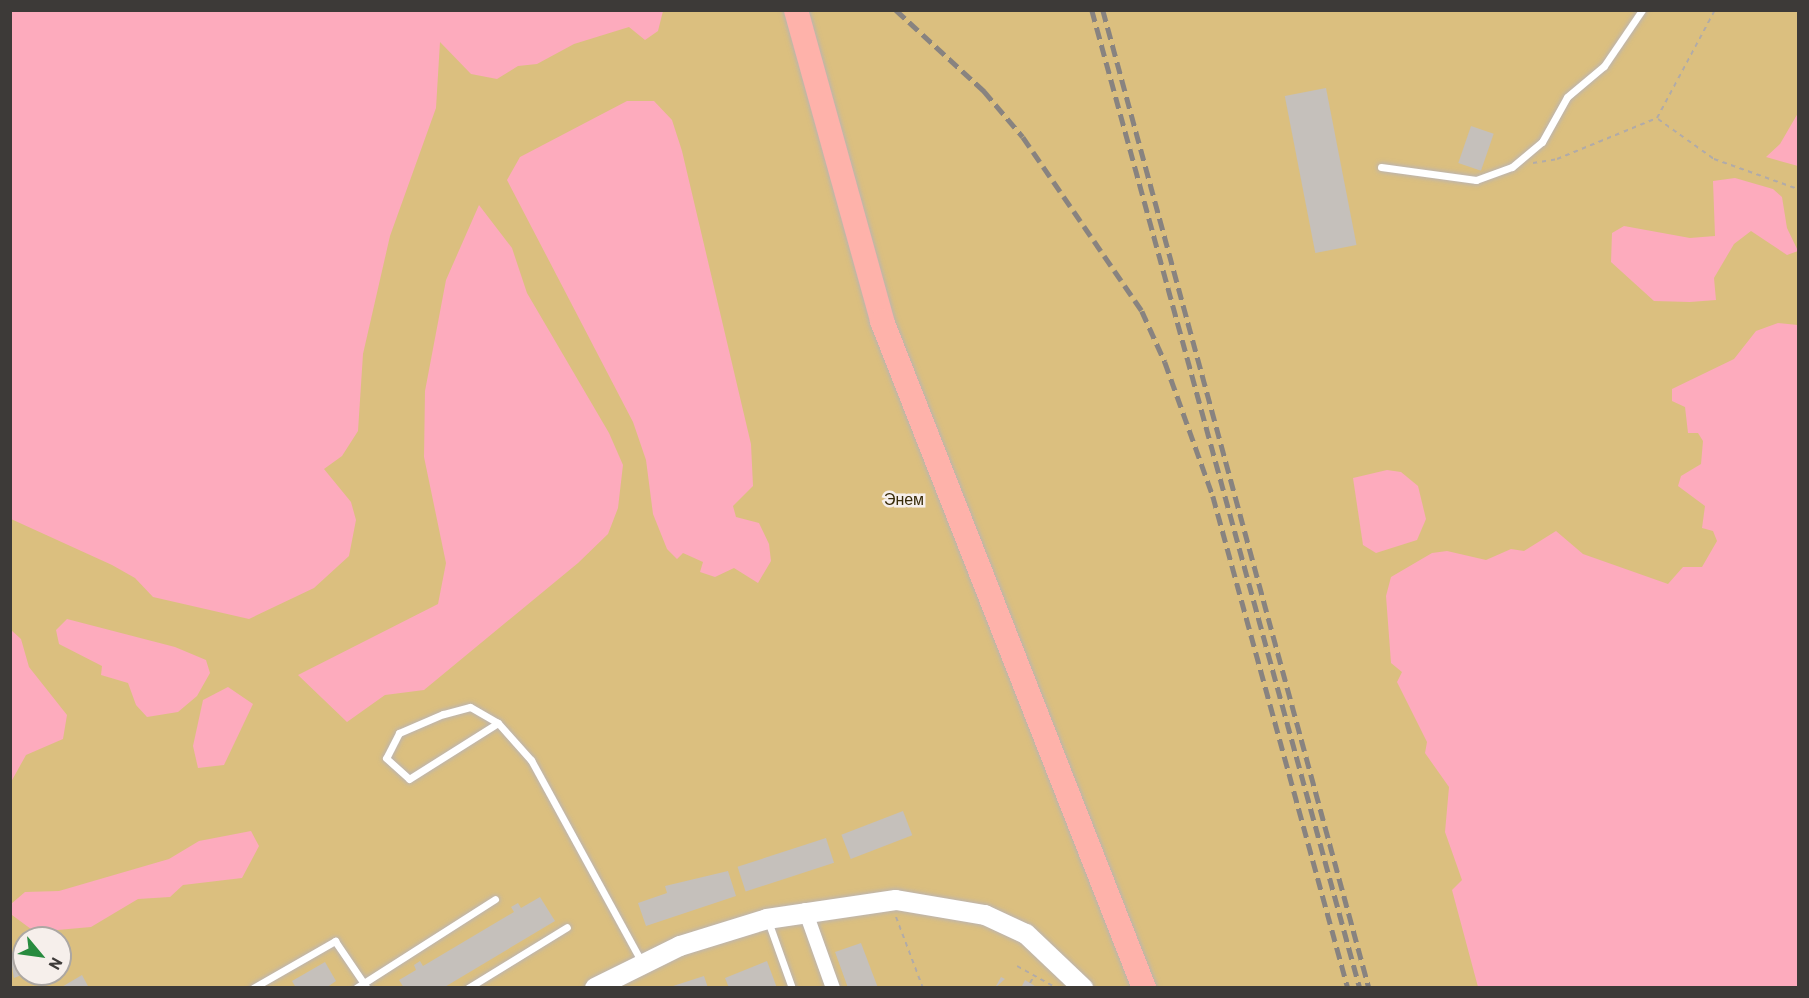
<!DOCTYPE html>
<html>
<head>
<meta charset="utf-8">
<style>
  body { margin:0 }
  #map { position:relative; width:1809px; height:998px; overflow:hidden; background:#e9e1de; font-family:Barlow,sans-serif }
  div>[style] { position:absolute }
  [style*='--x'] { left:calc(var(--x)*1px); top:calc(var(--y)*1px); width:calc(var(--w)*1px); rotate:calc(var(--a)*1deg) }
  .green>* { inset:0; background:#dbbf7f }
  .water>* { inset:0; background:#fdabbd }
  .building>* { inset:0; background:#c5c0bb; transform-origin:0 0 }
  .path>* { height:2px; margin-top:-1px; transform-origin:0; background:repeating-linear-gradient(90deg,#b1aba8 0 4.5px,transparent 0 9px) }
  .roads { filter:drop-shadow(0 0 2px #bbb4b1) drop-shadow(0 0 2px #bbb4b1) }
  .lane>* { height:7px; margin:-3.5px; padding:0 3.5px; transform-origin:3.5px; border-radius:3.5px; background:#fff }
  .street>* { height:14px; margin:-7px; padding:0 7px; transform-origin:7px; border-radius:7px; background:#fff }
  .secondary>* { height:20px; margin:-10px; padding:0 10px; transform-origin:10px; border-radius:10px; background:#fff }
  .highway>* { height:24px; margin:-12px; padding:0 12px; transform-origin:12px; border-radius:12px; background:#feb2aa }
  .rail>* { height:4.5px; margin-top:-2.25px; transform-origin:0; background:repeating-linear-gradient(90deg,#888380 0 12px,transparent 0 18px) }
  span { translate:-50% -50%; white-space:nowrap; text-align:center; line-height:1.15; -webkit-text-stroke:5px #f6efeb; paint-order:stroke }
  .park-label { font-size:16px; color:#382b09 }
  .frame { position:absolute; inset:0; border:12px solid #3d3a38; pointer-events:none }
  .north { position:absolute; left:12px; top:926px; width:60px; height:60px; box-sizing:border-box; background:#f6efeb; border:2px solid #aca7a3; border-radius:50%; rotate:119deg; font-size:16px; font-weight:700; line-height:24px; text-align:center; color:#3d3a38 }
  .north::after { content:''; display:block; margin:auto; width:21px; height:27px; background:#288b3f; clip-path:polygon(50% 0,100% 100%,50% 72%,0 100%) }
</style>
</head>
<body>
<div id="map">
  <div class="green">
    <div style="clip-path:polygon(evenodd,10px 11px,1798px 11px,1798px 987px,11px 987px,10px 11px,24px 938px,60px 938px,60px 974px,24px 974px,24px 938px)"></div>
  </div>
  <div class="water">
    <div style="clip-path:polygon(10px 11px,663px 11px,658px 31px,645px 40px,629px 27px,574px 44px,537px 64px,518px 66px,497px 79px,471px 74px,440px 42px,436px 108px,390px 236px,363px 354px,358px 431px,342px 456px,324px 469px,351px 502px,356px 520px,349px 556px,314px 588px,249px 619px,153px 597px,135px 578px,112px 565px,11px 519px)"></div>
    <div style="clip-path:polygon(627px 101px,654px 101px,672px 120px,682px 151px,751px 444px,753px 486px,733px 506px,736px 517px,759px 523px,769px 544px,771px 561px,758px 583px,734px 568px,715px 577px,700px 572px,703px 562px,683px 553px,677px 559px,667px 549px,653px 514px,646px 460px,633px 422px,507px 180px,520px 157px)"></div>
    <div style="clip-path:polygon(1798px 113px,1798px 166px,1766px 157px,1780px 144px)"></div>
    <div style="clip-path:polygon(1735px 178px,1773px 189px,1782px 197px,1787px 228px,1798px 251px,1787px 255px,1751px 231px,1734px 244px,1714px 278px,1716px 300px,1690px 302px,1654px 301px,1611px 262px,1612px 233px,1624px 226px,1690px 238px,1715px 236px,1713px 181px)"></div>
    <div style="clip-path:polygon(479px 205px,512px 248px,527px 293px,609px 433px,623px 465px,618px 508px,608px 534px,578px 563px,424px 690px,385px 695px,347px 722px,298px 675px,438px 604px,446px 563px,424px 457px,425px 391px,446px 280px)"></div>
    <div style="clip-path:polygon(1778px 323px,1798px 325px,1798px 987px,1478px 987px,1452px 890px,1462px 880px,1445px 832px,1449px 787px,1425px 753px,1427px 742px,1397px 682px,1402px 672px,1391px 663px,1386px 596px,1391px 577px,1432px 553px,1447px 551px,1486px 560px,1511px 549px,1524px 551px,1556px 531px,1583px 554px,1668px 584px,1683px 567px,1702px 567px,1717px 541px,1713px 531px,1702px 528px,1705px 506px,1678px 486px,1681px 476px,1701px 464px,1703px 441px,1698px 433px,1688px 433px,1685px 407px,1672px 401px,1672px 389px,1734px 359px,1756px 331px)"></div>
    <div style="clip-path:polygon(1387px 470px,1401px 472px,1418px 486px,1426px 519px,1417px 540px,1376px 553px,1363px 545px,1353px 478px)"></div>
    <div style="clip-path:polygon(67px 619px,175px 647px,206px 660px,210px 673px,197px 696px,178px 712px,147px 717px,136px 705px,128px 683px,101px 675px,102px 666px,59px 644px,56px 630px)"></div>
    <div style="clip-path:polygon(11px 630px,21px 639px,29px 667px,67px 715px,63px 739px,26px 755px,11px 782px)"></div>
    <div style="clip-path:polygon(228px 687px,253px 704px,224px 765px,198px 768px,193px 746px,203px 700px)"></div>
    <div style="clip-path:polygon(251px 831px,259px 846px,242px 878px,183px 885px,170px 897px,138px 899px,91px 927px,35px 932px,12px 915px,11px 904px,25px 892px,59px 891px,169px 859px,199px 841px)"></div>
  </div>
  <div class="building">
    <div style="left:1326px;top:88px;width:160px;height:42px;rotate:79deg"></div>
    <div style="left:1471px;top:126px;width:24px;height:39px;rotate:19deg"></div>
    <div style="left:903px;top:811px;width:26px;height:66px;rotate:69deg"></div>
    <div style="left:826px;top:838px;width:26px;height:93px;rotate:72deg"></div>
    <div style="clip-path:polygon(728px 871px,736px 896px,646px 926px,638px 903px,667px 893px,665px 886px)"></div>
    <div style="clip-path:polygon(540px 897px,555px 921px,443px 988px,404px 988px,399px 980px,416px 970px,414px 965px,420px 961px,423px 966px,514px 912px,511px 907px,518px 903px,521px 908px)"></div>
    <div style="clip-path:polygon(861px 943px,878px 988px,848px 988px,835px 952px)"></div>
    <div style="clip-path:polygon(17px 952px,24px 974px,14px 978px,10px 955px)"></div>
    <div style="clip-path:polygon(767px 961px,777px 988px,729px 988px,725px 978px)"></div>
    <div style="clip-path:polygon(325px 962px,336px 981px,326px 988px,296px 988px,292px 981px)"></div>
    <div style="clip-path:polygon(82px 975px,89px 988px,60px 988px)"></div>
    <div style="clip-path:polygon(704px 976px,708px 988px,670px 988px,670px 987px)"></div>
    <div style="clip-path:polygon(1001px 977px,1005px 979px,995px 988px)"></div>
    <div style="clip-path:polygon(1025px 980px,1030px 983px,1038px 988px,1021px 988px)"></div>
  </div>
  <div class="path">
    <div style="--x:1658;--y:119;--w:69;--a:35.5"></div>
    <div style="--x:1714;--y:159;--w:89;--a:19.7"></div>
    <div style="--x:1533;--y:163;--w:24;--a:-9"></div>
    <div style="--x:1557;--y:159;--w:108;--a:-22.3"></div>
    <div style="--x:1657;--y:118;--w:123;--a:-61.8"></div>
    <div style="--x:896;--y:917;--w:76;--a:69.2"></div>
    <div style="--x:1017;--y:966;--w:41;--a:29.1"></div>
    <div style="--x:1030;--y:983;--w:8;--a:-60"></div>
  </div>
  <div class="roads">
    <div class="lane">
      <div style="--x:1381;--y:167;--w:96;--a:7.8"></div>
      <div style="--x:1476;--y:180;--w:38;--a:-20"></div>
      <div style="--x:1512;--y:167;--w:39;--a:-40"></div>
      <div style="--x:1542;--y:142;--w:51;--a:-60.9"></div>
      <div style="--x:1567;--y:97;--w:48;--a:-40"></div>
      <div style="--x:1604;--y:66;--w:68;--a:-55.8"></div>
      <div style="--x:498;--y:723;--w:32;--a:-150"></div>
      <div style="--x:470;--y:707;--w:28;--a:165"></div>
      <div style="--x:443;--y:714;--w:48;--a:156.6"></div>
      <div style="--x:399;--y:733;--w:28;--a:117"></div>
      <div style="--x:386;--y:758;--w:31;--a:42"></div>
      <div style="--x:409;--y:779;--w:105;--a:-32.2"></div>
      <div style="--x:498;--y:723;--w:50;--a:48.3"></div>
      <div style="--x:531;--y:760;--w:231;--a:61.3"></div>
      <div style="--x:768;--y:921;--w:71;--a:70.3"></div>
      <div style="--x:253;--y:988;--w:95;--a:-29.8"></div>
      <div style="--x:335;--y:941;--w:57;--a:55.8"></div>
      <div style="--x:356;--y:988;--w:165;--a:-32.6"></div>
      <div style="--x:468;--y:988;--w:116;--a:-31.6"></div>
    </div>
    <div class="street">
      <div style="--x:805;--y:910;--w:83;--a:70.3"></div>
    </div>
    <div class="secondary">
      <div style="--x:595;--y:988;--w:95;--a:-26.3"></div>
      <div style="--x:680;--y:946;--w:91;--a:-17.2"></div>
      <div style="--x:767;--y:919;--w:130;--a:-8.4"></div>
      <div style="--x:896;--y:900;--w:90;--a:9.6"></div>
      <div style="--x:985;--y:915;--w:45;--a:24.9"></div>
      <div style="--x:1026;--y:934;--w:79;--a:43.5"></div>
    </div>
    <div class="highway">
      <div style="--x:796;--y:10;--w:323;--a:74.5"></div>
      <div style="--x:882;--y:321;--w:717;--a:68.55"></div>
    </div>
  </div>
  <div class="rail">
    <div style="--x:896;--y:10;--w:120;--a:42.6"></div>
    <div style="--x:984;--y:91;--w:60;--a:49.7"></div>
    <div style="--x:1023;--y:137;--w:211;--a:55.6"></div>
    <div style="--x:1142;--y:311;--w:56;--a:65.7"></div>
    <div style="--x:1165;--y:362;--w:142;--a:70.3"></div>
    <div style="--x:1213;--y:496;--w:510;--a:74.66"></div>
    <div style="--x:1092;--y:10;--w:1014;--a:74.68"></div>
    <div style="--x:1103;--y:10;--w:1014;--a:74.78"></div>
  </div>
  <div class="park-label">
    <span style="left:904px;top:499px">Энем</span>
  </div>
  <div class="frame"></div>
  <div class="north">N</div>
</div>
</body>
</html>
